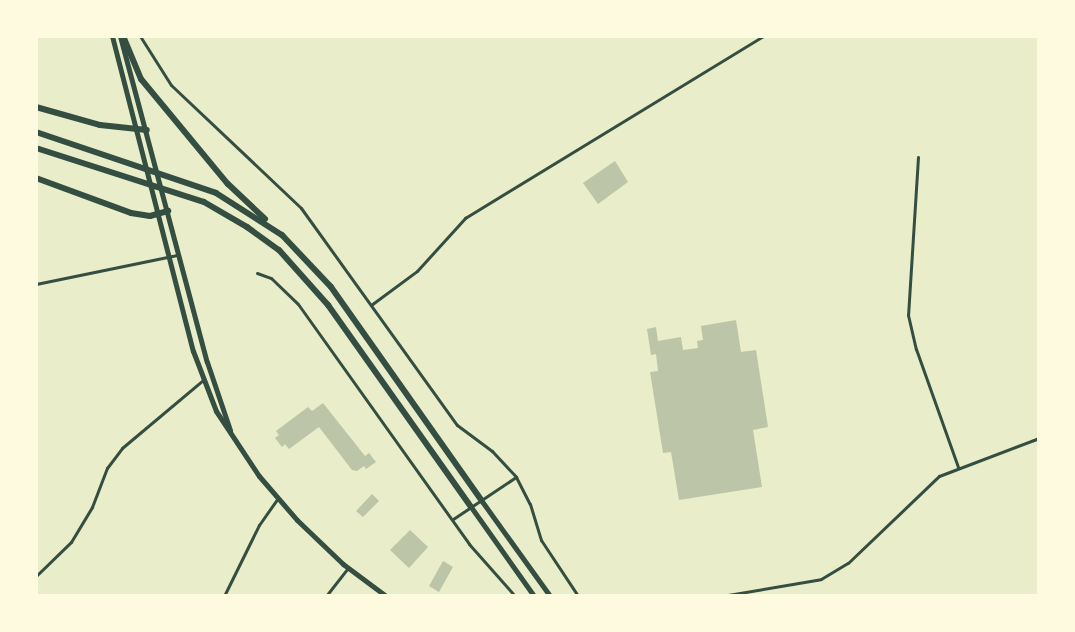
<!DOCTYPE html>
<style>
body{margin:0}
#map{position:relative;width:1075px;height:632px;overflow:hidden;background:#e9edc9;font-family:"Sofia Sans Condensed",sans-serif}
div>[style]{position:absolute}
.building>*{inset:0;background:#bcc5a7}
.minor>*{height:3px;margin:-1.5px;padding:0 1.5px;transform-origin:1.5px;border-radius:1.5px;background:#344e41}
.primary>*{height:5px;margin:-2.5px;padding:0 2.5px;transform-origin:2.5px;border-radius:2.5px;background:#344e41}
.motorway>*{height:6px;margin:-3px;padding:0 3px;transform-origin:3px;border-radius:3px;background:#344e41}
span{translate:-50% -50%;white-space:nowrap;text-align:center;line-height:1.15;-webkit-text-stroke:8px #fefae0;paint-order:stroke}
.frame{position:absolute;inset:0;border:38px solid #fefae0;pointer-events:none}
</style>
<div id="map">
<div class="building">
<i style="clip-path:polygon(615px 161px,628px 182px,598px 204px,583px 183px)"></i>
<i style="clip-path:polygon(736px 320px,741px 352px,756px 350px,768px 427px,753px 430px,762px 487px,679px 500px,671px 452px,663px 453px,650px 372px,658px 371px,656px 354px,651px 355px,647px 329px,656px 327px,658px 341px,681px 337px,683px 350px,698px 348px,697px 341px,703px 340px,701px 326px)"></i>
<i style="clip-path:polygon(323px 403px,365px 456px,369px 453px,376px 462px,366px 469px,364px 466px,357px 471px,352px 470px,319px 427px,289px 449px,285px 444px,282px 447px,275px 438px,279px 435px,276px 431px,308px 407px,312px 411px)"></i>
<i style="clip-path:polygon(372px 494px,379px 501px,363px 517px,356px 511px)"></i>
<i style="clip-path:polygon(410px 530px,428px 547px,409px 568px,390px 550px)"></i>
<i style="clip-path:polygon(443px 561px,453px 567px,439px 592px,429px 586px)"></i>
</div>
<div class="minor">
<i style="left:140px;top:36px;width:58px;rotate:57.7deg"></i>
<i style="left:171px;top:85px;width:179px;rotate:43.4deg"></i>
<i style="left:301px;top:208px;width:267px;rotate:54.3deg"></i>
<i style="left:457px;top:425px;width:44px;rotate:36.6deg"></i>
<i style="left:492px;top:451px;width:35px;rotate:47deg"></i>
<i style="left:516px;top:477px;width:30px;rotate:63deg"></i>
<i style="left:530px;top:504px;width:38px;rotate:73deg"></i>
<i style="left:541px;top:540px;width:67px;rotate:56.5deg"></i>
<i style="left:918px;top:157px;width:158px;rotate:93.6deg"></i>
<i style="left:908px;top:315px;width:35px;rotate:77deg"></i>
<i style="left:916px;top:349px;width:125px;rotate:70.4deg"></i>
<i style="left:257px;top:273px;width:15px;rotate:20deg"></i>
<i style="left:271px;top:278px;width:37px;rotate:44deg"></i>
<i style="left:298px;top:304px;width:295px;rotate:54.5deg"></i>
<i style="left:469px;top:544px;width:69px;rotate:48.5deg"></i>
<i style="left:36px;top:284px;width:144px;rotate:-11.6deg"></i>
<i style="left:371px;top:305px;width:57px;rotate:-36.5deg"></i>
<i style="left:417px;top:271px;width:72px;rotate:-47.8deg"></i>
<i style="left:465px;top:218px;width:349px;rotate:-31.4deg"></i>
<i style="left:453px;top:519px;width:76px;rotate:-33.7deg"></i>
<i style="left:36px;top:576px;width:49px;rotate:-44.2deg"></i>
<i style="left:71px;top:542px;width:41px;rotate:-59deg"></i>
<i style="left:92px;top:507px;width:42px;rotate:-69deg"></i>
<i style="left:107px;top:468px;width:25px;rotate:-53deg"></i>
<i style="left:122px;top:448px;width:106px;rotate:-40deg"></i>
<i style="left:224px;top:596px;width:79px;rotate:-63.8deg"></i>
<i style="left:259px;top:525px;width:32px;rotate:-55deg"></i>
<i style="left:326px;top:596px;width:36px;rotate:-52deg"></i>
<i style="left:722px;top:596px;width:100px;rotate:-9.7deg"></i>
<i style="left:821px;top:579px;width:31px;rotate:-31deg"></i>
<i style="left:848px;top:563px;width:126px;rotate:-43.7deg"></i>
<i style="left:939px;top:476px;width:107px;rotate:-20.8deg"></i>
</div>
<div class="primary">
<i style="left:112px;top:36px;width:325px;rotate:75.6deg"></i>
<i style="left:193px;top:351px;width:64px;rotate:69deg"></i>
<i style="left:216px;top:411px;width:78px;rotate:56.5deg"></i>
<i style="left:259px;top:476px;width:58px;rotate:49.2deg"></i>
<i style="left:297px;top:520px;width:64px;rotate:43.7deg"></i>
<i style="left:343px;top:564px;width:54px;rotate:36.7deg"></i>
<i style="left:120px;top:36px;width:337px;rotate:75.1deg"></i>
<i style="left:207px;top:362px;width:72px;rotate:71.3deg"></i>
<i style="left:481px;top:500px;width:118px;rotate:54.3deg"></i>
<i style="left:471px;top:507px;width:109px;rotate:54.7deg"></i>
</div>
<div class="motorway">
<i style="left:123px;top:36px;width:47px;rotate:67.3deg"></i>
<i style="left:141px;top:79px;width:136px;rotate:50.4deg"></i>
<i style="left:228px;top:184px;width:51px;rotate:43.4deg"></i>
<i style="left:36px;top:107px;width:66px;rotate:15.7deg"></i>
<i style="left:100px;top:125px;width:47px;rotate:6.1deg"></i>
<i style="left:36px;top:132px;width:190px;rotate:18.7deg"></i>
<i style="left:216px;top:193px;width:78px;rotate:32.5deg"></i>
<i style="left:282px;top:235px;width:71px;rotate:46.7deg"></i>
<i style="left:331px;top:287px;width:261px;rotate:54.8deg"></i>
<i style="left:36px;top:148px;width:176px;rotate:17.8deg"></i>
<i style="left:204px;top:202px;width:50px;rotate:30.2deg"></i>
<i style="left:247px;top:227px;width:39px;rotate:36deg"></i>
<i style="left:279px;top:250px;width:74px;rotate:48.3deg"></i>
<i style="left:328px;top:305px;width:247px;rotate:54.7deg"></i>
<i style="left:36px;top:178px;width:101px;rotate:20.2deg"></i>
<i style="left:131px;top:213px;width:19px;rotate:9deg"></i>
<i style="left:150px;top:216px;width:19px;rotate:-16deg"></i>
</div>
<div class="frame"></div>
</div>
